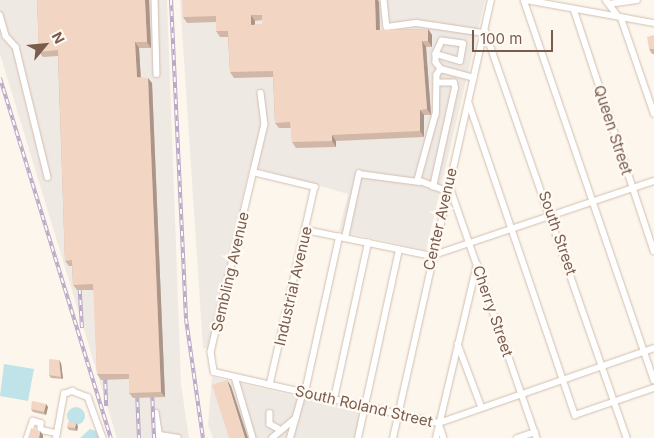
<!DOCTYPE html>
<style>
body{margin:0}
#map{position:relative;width:654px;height:438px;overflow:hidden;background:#fdf6ec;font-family:Inter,sans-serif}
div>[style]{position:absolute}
.industrial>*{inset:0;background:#efe9e4}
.water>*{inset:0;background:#bfe3e8}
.round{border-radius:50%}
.roads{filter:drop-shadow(0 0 1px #d1beb0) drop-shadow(0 0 1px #d1beb0)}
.minor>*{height:5.5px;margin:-2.75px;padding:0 2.75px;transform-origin:2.75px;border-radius:2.75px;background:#fff}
.rail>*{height:4px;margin-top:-2px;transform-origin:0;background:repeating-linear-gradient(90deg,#fffaf3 0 5.5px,#b9a8c9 0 11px);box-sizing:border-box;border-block:1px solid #b9a8c9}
.wall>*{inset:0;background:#d1b7a8}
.shaded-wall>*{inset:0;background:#aa9588}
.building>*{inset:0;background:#f3d5c3}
span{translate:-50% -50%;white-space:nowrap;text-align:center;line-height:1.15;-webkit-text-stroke:4.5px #fffaf3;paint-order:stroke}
.street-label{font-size:15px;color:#7a5c4d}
.north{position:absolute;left:20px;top:20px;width:50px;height:50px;-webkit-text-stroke:4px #fffaf3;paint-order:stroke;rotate:62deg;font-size:14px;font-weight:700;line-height:20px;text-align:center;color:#7a5c4d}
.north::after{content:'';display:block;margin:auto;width:18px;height:22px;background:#7a5c4d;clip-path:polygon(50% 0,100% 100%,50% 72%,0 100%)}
.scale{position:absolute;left:472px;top:30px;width:81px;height:22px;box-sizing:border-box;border:2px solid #7a5c4d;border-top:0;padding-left:6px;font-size:15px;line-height:18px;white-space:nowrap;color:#7a5c4d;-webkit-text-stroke:4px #fffaf3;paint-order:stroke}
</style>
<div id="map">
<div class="industrial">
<i style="clip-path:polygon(0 0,167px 0,181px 384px,189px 438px,117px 438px,0 54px)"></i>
<i style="clip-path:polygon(180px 0,485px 0,426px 250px,339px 231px,348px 194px,250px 166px,208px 349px,203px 348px)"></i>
<i style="clip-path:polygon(212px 377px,363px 412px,356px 438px,213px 438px,208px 425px)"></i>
</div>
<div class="water">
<i style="clip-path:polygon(4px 364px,34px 369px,28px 401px,0 396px)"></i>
<i class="round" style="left:67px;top:407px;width:18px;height:18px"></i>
<i style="clip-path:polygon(90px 429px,96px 431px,100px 438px,80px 438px)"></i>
</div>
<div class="roads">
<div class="minor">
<i style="left:155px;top:0;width:74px;rotate:88.5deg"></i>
<i style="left:384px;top:0;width:27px;rotate:84deg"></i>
<i style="left:387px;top:27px;width:30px;rotate:-8deg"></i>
<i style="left:417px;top:23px;width:68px;rotate:8.5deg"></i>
<i style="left:524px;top:0;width:402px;rotate:71.1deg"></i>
<i style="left:526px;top:0;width:130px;rotate:10.2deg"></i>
<i style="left:606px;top:0;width:20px;rotate:53deg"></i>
<i style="left:609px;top:4px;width:28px;rotate:-8deg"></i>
<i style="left:574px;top:9px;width:255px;rotate:71.7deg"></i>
<i style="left:0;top:15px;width:22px;rotate:74deg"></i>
<i style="left:6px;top:36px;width:15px;rotate:48deg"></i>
<i style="left:16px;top:47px;width:134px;rotate:76.2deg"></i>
<i style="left:621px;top:17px;width:102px;rotate:71deg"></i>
<i style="left:485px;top:30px;width:432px;rotate:70.8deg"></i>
<i style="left:436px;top:54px;width:25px;rotate:16deg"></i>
<i style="left:460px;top:61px;width:17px;rotate:-80deg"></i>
<i style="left:463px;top:44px;width:21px;rotate:-172deg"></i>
<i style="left:442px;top:41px;width:14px;rotate:115deg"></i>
<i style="left:436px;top:54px;width:8px;rotate:90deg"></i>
<i style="left:436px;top:62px;width:9px;rotate:54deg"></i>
<i style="left:441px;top:69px;width:34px;rotate:15deg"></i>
<i style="left:441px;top:69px;width:7px;rotate:124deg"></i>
<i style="left:437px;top:75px;width:39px;rotate:91deg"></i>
<i style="left:436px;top:114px;width:68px;rotate:105.3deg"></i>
<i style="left:418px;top:180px;width:34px;rotate:21deg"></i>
<i style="left:261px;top:93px;width:31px;rotate:83deg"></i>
<i style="left:265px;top:124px;width:234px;rotate:103.3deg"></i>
<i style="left:211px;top:352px;width:20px;rotate:81deg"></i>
<i style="left:214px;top:372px;width:231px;rotate:12.8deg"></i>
<i style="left:439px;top:423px;width:228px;rotate:-19.2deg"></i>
<i style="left:469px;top:103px;width:330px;rotate:71.2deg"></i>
<i style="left:575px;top:415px;width:83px;rotate:-18.9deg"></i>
<i style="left:253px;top:172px;width:64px;rotate:13.6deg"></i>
<i style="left:315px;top:187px;width:203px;rotate:102.8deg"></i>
<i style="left:449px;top:184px;width:269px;rotate:70.9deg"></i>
<i style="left:433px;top:187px;width:101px;rotate:-77.5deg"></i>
<i style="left:455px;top:88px;width:5px;rotate:-101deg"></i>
<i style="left:454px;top:83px;width:17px;rotate:180deg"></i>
<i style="left:306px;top:230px;width:128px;rotate:11.7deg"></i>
<i style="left:431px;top:256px;width:235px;rotate:-18.6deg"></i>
<i style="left:345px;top:238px;width:66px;rotate:-77.7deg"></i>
<i style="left:359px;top:174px;width:61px;rotate:7.6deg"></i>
<i style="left:458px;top:344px;width:68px;rotate:69.4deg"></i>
<i style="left:235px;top:377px;width:64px;rotate:73.6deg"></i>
<i style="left:305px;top:392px;width:159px;rotate:-77.6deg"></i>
<i style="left:334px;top:399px;width:160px;rotate:-77.7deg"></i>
<i style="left:156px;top:413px;width:25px;rotate:81deg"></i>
<i style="left:270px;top:413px;width:11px;rotate:90deg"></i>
<i style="left:270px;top:424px;width:10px;rotate:29deg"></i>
<i style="left:439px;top:423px;width:16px;rotate:72deg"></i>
<i style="left:160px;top:435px;width:18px;rotate:9deg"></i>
<i style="left:27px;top:438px;width:18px;rotate:-71deg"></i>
<i style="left:33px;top:421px;width:8px;rotate:14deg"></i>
<i style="left:41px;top:423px;width:7px;rotate:90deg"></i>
<i style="left:41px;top:430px;width:16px;rotate:11deg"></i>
<i style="left:56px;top:438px;width:45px;rotate:-79.7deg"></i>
<i style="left:64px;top:394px;width:9px;rotate:-21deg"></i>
<i style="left:72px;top:391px;width:17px;rotate:21deg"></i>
<i style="left:88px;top:397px;width:44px;rotate:69.9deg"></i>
<i style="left:272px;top:438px;width:31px;rotate:-40deg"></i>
<i style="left:290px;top:438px;width:48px;rotate:-74.2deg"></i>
<i style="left:358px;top:438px;width:192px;rotate:-77.7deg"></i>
<i style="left:393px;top:438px;width:449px;rotate:-77.4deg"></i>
<i style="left:436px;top:438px;width:178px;rotate:-76.7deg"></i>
<i style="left:517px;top:438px;width:19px;rotate:-18deg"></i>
</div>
</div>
<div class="rail">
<i style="left:171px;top:0;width:319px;rotate:87.3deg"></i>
<i style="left:186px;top:319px;width:120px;rotate:81.9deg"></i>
<i style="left:0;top:78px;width:377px;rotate:72.9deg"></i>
<i style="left:79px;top:278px;width:50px;rotate:86.6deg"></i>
<i style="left:105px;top:373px;width:33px;rotate:88deg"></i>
<i style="left:152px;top:390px;width:48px;rotate:87.6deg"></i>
<i style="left:137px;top:391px;width:47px;rotate:87.6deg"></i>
</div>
<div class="wall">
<i style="clip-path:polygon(37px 0,149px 0,151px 48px,139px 48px,141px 78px,152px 83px,165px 397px,133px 398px,129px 393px,129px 379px,101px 380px,97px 374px,94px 290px,77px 290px,73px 285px,72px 266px,69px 266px,65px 261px,58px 56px,43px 57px,39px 52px)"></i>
<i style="clip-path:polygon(evenodd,379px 2px,380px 30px,428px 29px,432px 35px,432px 47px,426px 47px,431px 115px,424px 115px,424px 137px,336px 141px,336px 147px,296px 148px,292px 142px,291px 128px,279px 128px,275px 123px,273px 77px,234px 78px,230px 72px,228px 37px,220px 37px,216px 31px,216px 22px,187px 23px,183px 17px,379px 2px,262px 20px,262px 24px,255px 25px,255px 21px,262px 20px)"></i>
<i style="clip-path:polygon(654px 35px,654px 54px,652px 54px,649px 49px)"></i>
<i style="clip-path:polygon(61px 363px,63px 379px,51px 378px,49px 375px)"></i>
<i style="clip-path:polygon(46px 404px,48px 407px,46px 415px,33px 412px,31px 409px)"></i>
<i style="clip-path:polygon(78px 426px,77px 431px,69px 430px,67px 427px)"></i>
</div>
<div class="shaded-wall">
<i style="clip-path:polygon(145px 0,149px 0,151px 48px,147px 42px)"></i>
<i style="clip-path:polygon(375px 0,378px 0,379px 2px,380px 36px,376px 30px)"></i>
<i style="clip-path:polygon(251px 15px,255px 21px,255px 30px,251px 25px)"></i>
<i style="clip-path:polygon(428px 29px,432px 35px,432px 47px,428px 41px)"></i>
<i style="clip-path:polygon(422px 41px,426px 47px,431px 115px,427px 109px)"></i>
<i style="clip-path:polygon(135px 42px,139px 48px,141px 83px,137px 77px)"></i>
<i style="clip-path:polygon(148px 78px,152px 83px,165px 397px,161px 392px)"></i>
<i style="clip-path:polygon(420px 110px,424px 115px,424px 137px,420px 131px)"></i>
<i style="clip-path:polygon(332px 135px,336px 141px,336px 147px,332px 141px)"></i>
<i style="clip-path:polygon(59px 360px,61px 363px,63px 379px,61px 377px)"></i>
<i style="clip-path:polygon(227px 380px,231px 386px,248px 438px,245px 438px)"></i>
<i style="clip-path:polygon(46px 404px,48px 407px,46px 415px,44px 412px)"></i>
<i style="clip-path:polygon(76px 423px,78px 426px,77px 431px,75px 428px)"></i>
<i style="clip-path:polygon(40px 431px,43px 435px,43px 438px,39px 438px)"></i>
</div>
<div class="building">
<i style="clip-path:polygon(37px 0,145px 0,147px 42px,135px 42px,137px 77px,148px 78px,161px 392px,129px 393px,129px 374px,97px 374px,93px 284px,73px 285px,72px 260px,65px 261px,58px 50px,39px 52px)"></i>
<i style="clip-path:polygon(evenodd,182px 0,375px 0,376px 30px,428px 29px,428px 41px,422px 41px,427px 109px,420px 110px,420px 131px,332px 135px,332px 141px,292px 142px,290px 122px,275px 123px,273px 71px,230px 72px,228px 31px,216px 31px,216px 16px,183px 17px,182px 0,251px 15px,262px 15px,262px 24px,251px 25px,251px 15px)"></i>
<i style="clip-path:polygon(654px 35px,654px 49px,649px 49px,647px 37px)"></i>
<i style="clip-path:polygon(49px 359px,59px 360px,61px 377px,49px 375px)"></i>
<i style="clip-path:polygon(227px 380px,245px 438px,229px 438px,212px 385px)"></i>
<i style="clip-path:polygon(32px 401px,46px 404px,44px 412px,31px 409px)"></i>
<i style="clip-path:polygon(68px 422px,76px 423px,75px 428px,67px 427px)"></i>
<i style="clip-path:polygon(31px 428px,40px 431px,39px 438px,28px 438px)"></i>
</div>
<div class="street-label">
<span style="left:613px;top:130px;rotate:72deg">Queen Street</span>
<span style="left:440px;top:219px;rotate:-77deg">Center Avenue</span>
<span style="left:558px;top:233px;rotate:71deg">South Street</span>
<span style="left:230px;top:272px;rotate:-77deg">Sembling Avenue</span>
<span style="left:293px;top:286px;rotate:-77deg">Industrial Avenue</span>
<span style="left:493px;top:311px;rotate:71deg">Cherry Street</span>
<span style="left:364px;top:406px;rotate:13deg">South Roland Street</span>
</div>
<div class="north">N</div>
<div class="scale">100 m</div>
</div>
